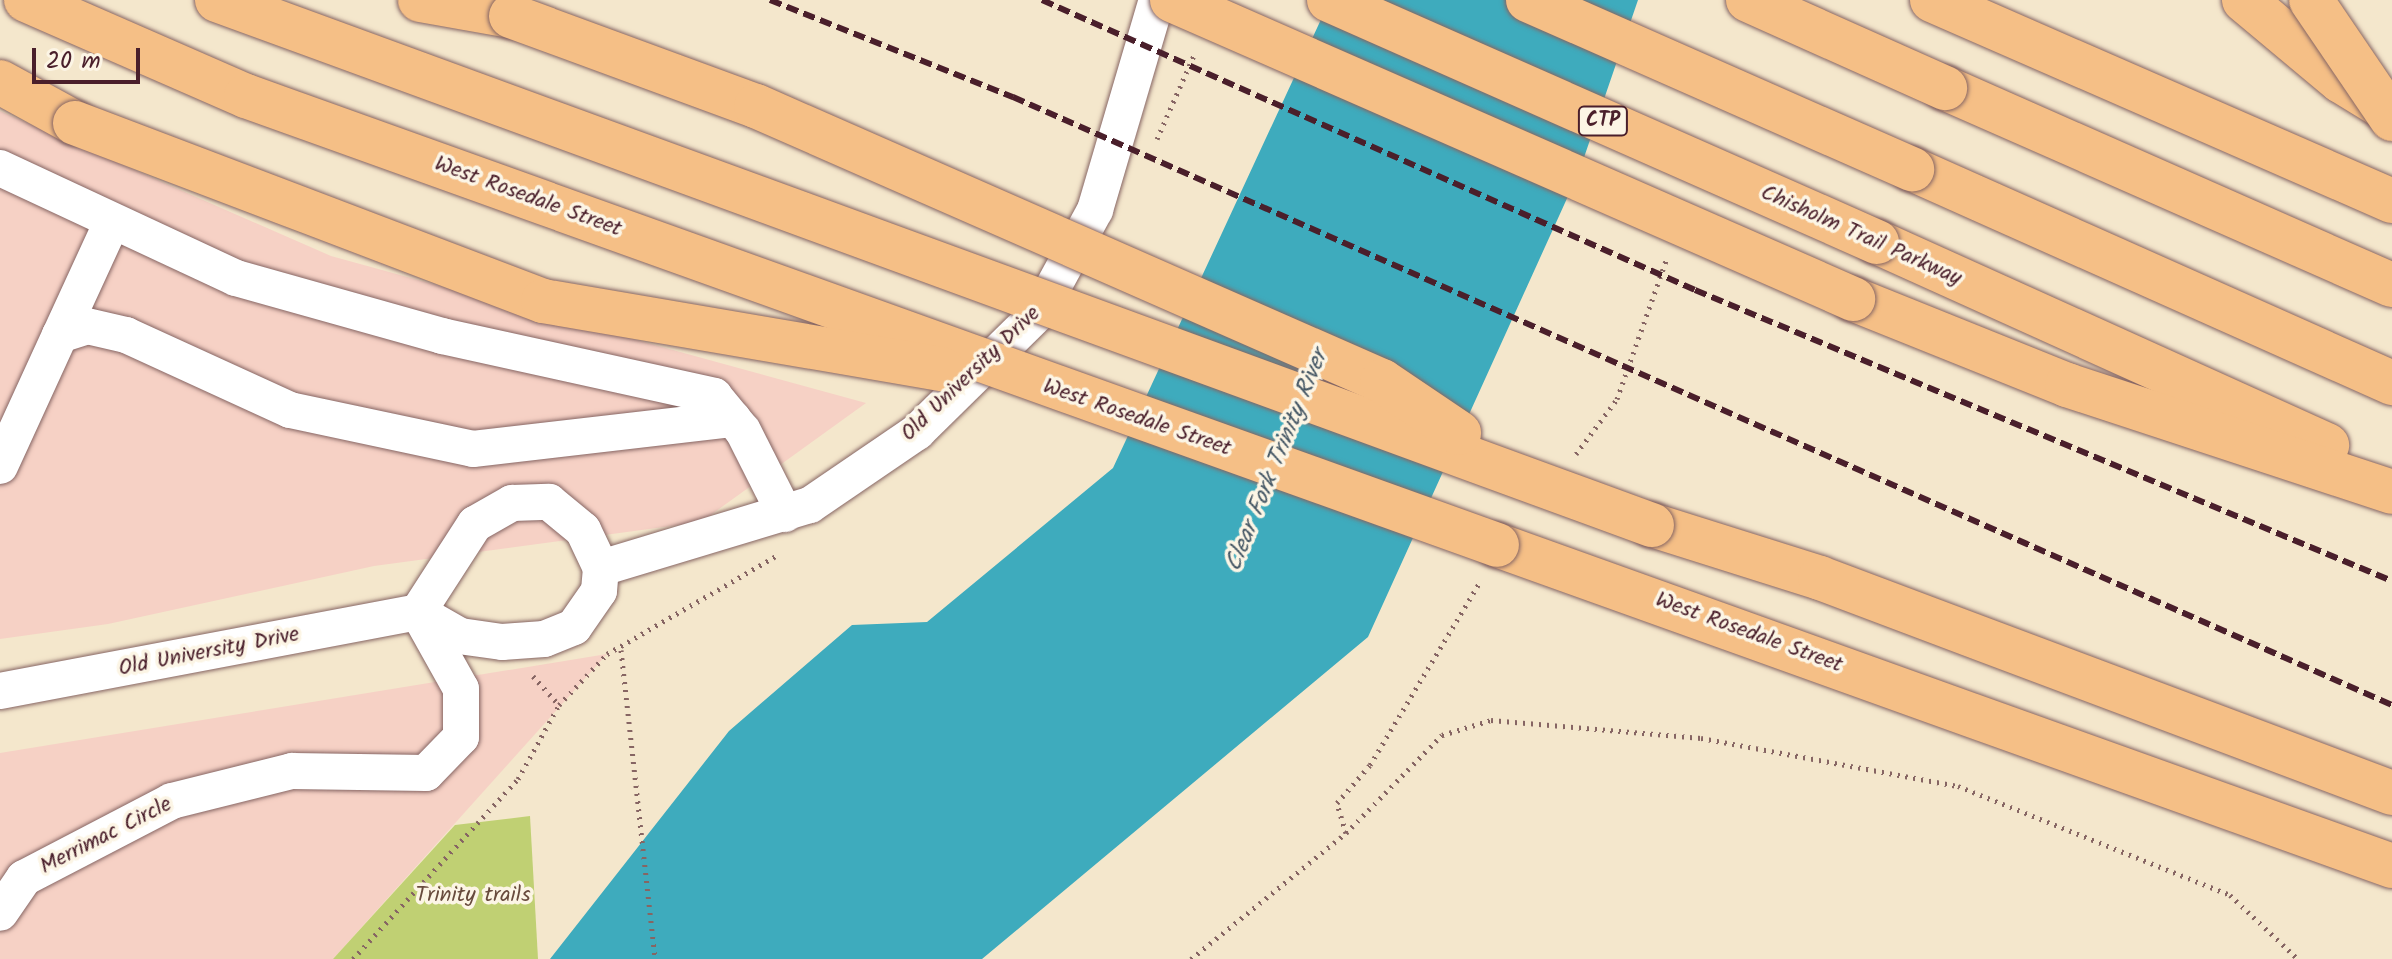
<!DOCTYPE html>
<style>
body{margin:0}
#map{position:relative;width:2392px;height:959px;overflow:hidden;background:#f4e7cc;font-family:Kalam,sans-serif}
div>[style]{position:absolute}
.built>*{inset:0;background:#f6d1c5}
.green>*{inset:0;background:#c0d073}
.water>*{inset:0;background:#3eabbd}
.path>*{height:5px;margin-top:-2.5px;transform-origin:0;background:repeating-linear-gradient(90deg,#866563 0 2px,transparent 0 8px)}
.roads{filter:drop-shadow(0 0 2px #866563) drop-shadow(0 0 2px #866563)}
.minor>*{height:36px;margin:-18px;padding:0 18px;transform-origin:18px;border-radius:18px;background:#fff}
.major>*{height:44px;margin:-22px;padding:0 22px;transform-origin:22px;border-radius:22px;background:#f5bf86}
.highway>*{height:44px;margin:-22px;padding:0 22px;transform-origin:22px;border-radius:22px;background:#f5bf86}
.rail>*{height:6px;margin-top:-3px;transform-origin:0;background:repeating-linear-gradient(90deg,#4a1f2b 0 12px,transparent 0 18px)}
.bridges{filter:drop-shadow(0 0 2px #866563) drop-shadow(0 0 2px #866563)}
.major-bridge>*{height:44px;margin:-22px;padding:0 22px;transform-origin:22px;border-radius:22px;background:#f5bf86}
.highway-bridge>*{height:44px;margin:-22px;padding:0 22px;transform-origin:22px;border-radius:22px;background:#f5bf86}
span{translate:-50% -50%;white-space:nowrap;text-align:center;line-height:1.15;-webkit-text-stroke:7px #fcf5e5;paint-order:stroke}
.shield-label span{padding:2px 6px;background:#fcf5e5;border:2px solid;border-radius:6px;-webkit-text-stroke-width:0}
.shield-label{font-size:20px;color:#4a1f2b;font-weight:700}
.street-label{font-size:22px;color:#4a1f2b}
.park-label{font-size:22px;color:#684b3d}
.water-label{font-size:24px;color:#455765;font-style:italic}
.scale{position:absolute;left:32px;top:48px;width:108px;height:36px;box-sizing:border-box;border:4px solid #4a1f2b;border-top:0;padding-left:10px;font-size:24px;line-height:28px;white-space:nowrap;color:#4a1f2b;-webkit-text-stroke:6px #fcf5e5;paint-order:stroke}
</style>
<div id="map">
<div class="built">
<i style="clip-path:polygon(0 111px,331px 256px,866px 403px,701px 522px,374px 566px,108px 624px,0 639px)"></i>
<i style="clip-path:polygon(607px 654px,333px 959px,0 959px,0 753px)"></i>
</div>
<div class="green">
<i style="clip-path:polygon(530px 816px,538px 959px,333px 959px,455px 825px)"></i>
</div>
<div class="water">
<i style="clip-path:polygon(1330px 0,1638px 0,1579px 172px,1368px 637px,982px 959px,550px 959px,729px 731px,852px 625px,927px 622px,1113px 468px)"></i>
</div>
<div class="path">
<i style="left:1157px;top:139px;width:94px;rotate:-66.2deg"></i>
<i style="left:1576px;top:454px;width:69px;rotate:-53.3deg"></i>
<i style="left:1617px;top:399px;width:150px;rotate:-70.5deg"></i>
<i style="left:621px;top:650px;width:311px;rotate:83.7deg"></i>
<i style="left:533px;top:676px;width:39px;rotate:48deg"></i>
<i style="left:1346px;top:833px;width:31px;rotate:-107deg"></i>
<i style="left:1337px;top:803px;width:50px;rotate:-49deg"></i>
<i style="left:1370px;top:765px;width:214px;rotate:-59deg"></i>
<i style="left:353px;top:959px;width:244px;rotate:-47.5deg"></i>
<i style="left:518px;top:779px;width:85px;rotate:-61deg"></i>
<i style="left:559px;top:705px;width:70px;rotate:-46.7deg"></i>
<i style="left:607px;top:654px;width:195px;rotate:-30.1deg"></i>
<i style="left:1191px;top:959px;width:200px;rotate:-39.1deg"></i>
<i style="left:1346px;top:833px;width:137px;rotate:-45.6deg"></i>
<i style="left:1442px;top:735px;width:51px;rotate:-17deg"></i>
<i style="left:1491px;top:720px;width:211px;rotate:4.9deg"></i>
<i style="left:1701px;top:738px;width:261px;rotate:10.6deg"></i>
<i style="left:1958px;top:786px;width:293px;rotate:21.8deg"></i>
<i style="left:2230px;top:895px;width:93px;rotate:43.3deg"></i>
</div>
<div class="roads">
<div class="minor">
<i style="left:0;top:168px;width:260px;rotate:25deg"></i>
<i style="left:236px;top:278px;width:214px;rotate:15.7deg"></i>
<i style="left:442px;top:336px;width:279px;rotate:12.4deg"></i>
<i style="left:714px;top:396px;width:45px;rotate:50.4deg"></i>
<i style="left:743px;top:431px;width:93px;rotate:63.2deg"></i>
<i style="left:60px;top:335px;width:124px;rotate:-65.3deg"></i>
<i style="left:0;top:466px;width:144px;rotate:-65.4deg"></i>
<i style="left:60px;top:335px;width:28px;rotate:-18deg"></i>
<i style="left:87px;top:326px;width:40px;rotate:13deg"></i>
<i style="left:126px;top:335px;width:180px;rotate:24.6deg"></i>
<i style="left:290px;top:410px;width:187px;rotate:12deg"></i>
<i style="left:473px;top:449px;width:262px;rotate:-6.6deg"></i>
<i style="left:549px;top:502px;width:44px;rotate:39.5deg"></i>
<i style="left:583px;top:530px;width:42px;rotate:64.7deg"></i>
<i style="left:601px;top:568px;width:23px;rotate:95deg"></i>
<i style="left:599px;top:591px;width:44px;rotate:124.8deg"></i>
<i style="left:574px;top:627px;width:32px;rotate:158deg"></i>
<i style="left:544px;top:639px;width:42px;rotate:175.9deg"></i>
<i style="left:502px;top:642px;width:42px;rotate:-171.9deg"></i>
<i style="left:460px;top:636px;width:48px;rotate:-150.3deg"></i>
<i style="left:418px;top:612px;width:105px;rotate:-57.1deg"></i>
<i style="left:475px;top:524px;width:43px;rotate:-29.6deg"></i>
<i style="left:512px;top:503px;width:37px;rotate:-2deg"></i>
<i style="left:601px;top:568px;width:218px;rotate:-16.8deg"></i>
<i style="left:810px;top:505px;width:130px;rotate:-34.3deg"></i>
<i style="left:917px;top:432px;width:173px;rotate:-44.5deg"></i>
<i style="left:1040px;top:311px;width:115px;rotate:-61.4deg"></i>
<i style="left:1095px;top:210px;width:219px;rotate:-73.6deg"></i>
<i style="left:0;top:691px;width:425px;rotate:-10.7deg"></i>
<i style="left:418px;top:612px;width:88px;rotate:60.8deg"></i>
<i style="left:461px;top:689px;width:48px;rotate:90deg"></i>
<i style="left:461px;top:737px;width:50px;rotate:134.2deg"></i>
<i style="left:426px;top:773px;width:134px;rotate:-179.1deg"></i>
<i style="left:292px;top:771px;width:124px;rotate:166deg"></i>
<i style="left:172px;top:801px;width:167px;rotate:152.5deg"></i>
<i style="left:24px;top:878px;width:42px;rotate:124.4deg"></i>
</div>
<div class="major">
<i style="left:420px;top:0;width:92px;rotate:10deg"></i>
<i style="left:0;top:82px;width:85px;rotate:28.7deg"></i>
<i style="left:1652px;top:525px;width:176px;rotate:17.5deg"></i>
<i style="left:1820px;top:578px;width:611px;rotate:20.6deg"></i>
<i style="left:1497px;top:545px;width:951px;rotate:19.73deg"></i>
</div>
<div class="highway">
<i style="left:1932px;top:0;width:502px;rotate:23.6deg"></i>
<i style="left:2244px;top:0;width:126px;rotate:39.9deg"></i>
<i style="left:2341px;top:81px;width:57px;rotate:31.5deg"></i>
<i style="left:1945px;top:88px;width:488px;rotate:23.8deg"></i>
<i style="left:1912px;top:169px;width:526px;rotate:24.03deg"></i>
<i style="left:1877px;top:242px;width:494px;rotate:24.3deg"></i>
<i style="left:1853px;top:299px;width:231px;rotate:21.9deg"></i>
<i style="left:2067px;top:385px;width:342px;rotate:18.2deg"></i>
</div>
</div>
<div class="rail">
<i style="left:770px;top:0;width:262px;rotate:21.8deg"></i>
<i style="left:1013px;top:97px;width:1507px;rotate:23.79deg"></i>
<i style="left:1042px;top:0;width:714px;rotate:23.95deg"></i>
<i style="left:1695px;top:290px;width:755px;rotate:22.66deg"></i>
</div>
<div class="bridges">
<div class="major-bridge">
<i style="left:26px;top:0;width:240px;rotate:23.6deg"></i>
<i style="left:246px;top:96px;width:1329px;rotate:19.74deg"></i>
<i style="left:217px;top:0;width:1528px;rotate:20.1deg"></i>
<i style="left:511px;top:16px;width:261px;rotate:20.2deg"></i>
<i style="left:756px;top:106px;width:684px;rotate:23.72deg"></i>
<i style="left:1382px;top:381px;width:93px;rotate:34deg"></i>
<i style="left:75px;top:123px;width:501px;rotate:20.82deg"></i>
<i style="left:543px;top:301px;width:405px;rotate:9.7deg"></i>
</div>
<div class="highway-bridge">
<i style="left:1172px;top:0;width:744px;rotate:23.7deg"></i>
<i style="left:1329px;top:0;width:599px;rotate:23.83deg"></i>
<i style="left:1528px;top:0;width:420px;rotate:23.8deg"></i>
<i style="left:1748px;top:0;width:216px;rotate:24.1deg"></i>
<i style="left:2311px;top:0;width:144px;rotate:55.8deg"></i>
</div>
</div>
<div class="shield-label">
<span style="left:1603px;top:121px">CTP</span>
</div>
<div class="street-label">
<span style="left:528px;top:197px;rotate:20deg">West Rosedale Street</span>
<span style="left:1861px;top:236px;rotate:24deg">Chisholm Trail Parkway</span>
<span style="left:971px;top:374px;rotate:-44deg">Old University Drive</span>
<span style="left:1137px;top:418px;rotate:19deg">West Rosedale Street</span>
<span style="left:1749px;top:633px;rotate:20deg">West Rosedale Street</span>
<span style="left:209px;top:652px;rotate:-11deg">Old University Drive</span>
<span style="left:106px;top:836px;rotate:-27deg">Merrimac Circle</span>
</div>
<div class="park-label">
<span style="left:473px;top:896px">Trinity trails</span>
</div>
<div class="water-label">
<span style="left:1277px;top:461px;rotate:-68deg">Clear Fork Trinity River</span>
</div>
<div class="scale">20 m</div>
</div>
